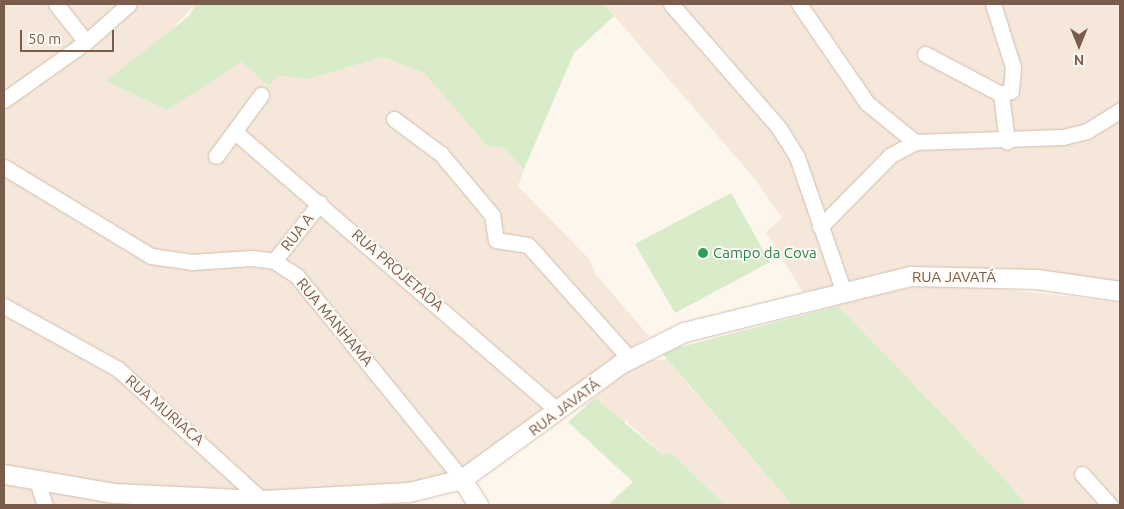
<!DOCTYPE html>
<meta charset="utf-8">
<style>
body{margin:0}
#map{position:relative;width:1124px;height:509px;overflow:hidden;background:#fdf6ec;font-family:Ubuntu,sans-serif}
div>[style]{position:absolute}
.residential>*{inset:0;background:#f5e8da}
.green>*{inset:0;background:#d8ecc9}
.roads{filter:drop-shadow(0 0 1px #d1beb0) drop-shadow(0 0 1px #d1beb0)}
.minor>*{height:15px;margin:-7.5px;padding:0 7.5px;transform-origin:7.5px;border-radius:7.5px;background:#fff}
.tertiary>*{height:19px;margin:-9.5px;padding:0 9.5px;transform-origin:9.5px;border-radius:9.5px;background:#fff}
.dots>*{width:14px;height:14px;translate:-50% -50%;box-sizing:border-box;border:2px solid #fffaf3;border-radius:50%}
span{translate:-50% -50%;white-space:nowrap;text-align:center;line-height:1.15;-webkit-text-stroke:4px #fffaf3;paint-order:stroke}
.street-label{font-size:15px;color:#7a5c4d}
.leisure-label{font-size:15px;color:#27864d}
.left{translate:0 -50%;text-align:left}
.frame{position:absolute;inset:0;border:5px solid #7a5c4d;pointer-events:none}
.north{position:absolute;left:1054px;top:20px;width:50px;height:50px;-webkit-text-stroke:4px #fffaf3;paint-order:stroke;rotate:180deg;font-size:14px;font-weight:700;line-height:20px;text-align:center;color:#7a5c4d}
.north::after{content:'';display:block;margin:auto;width:18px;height:22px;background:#7a5c4d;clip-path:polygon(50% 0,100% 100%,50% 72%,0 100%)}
.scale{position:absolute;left:20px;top:30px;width:94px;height:22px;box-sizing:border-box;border:2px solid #7a5c4d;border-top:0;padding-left:6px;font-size:15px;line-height:18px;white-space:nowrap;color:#7a5c4d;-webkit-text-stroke:4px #fffaf3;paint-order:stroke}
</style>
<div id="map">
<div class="residential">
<i style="clip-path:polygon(4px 4px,196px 4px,142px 61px,106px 81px,167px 110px,242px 62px,308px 79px,383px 57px,424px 73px,488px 147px,503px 147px,524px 169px,518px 186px,589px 259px,596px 275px,649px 336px,595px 372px,487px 464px,323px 504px,292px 488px,314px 505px,4px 505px)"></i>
<i style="clip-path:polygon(604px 4px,1120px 4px,1120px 288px,1026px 270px,878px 274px,804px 294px,766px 232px,782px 218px,754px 178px)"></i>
<i style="clip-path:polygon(937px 282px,1120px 302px,1120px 505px,1026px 505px,836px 304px)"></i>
<i style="clip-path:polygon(667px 359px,691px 388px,792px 505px,725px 505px,670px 452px,663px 455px,626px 421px,614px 429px,585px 406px,636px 362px)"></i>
</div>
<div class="green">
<i style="clip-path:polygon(196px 4px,604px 4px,614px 16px,574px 53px,524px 169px,503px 147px,488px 147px,424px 73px,383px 57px,308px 79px,278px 75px,269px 86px,242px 62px,167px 110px,106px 81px,189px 16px)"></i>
<i style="clip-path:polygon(731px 193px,770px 262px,675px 313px,635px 244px)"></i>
<i style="clip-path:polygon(838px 306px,1008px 483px,1026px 505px,792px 505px,661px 352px)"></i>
<i style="clip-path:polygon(595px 398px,663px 455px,670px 452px,725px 505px,608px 505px,633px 482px,568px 422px)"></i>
</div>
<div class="roads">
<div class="minor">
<i style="left:56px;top:4px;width:48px;rotate:51.7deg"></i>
<i style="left:671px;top:4px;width:164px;rotate:48.9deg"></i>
<i style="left:779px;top:128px;width:34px;rotate:58deg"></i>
<i style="left:797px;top:157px;width:141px;rotate:70.9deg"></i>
<i style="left:799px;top:4px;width:120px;rotate:55.5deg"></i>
<i style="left:867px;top:103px;width:62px;rotate:39.1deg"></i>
<i style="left:993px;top:4px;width:66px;rotate:72.4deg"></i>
<i style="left:1013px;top:67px;width:24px;rotate:95deg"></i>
<i style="left:1011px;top:91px;width:10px;rotate:163deg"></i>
<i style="left:925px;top:54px;width:86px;rotate:27.8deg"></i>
<i style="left:1001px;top:94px;width:48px;rotate:82.9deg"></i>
<i style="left:4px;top:100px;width:100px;rotate:-35.3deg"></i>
<i style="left:86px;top:42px;width:57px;rotate:-41.5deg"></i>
<i style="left:394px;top:119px;width:59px;rotate:36.7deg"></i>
<i style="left:441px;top:154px;width:80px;rotate:50.1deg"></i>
<i style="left:492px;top:215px;width:25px;rotate:81deg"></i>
<i style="left:496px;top:240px;width:32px;rotate:9deg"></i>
<i style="left:528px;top:245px;width:153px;rotate:48.2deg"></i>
<i style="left:235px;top:132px;width:427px;rotate:40.8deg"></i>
<i style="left:216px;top:156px;width:76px;rotate:-53.6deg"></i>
<i style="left:4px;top:167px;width:172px;rotate:31.2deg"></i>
<i style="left:151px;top:256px;width:41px;rotate:8.3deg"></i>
<i style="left:192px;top:262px;width:59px;rotate:-3.9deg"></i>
<i style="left:251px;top:258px;width:23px;rotate:7deg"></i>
<i style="left:274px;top:261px;width:27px;rotate:33deg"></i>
<i style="left:297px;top:276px;width:262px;rotate:50.9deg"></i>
<i style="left:820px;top:227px;width:101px;rotate:-45.4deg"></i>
<i style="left:891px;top:155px;width:27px;rotate:-28deg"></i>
<i style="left:915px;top:142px;width:148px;rotate:-1.9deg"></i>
<i style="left:1063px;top:137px;width:25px;rotate:-14deg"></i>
<i style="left:1087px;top:131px;width:39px;rotate:-32deg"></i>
<i style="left:274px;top:261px;width:74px;rotate:-51.6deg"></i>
<i style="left:4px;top:306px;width:130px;rotate:28.9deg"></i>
<i style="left:118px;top:369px;width:195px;rotate:42.3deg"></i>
<i style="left:1082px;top:474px;width:42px;rotate:47.9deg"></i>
<i style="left:37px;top:481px;width:25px;rotate:72deg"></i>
</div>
<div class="tertiary">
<i style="left:4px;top:474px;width:112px;rotate:9.8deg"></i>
<i style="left:114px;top:493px;width:148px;rotate:2.7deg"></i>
<i style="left:262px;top:500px;width:147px;rotate:-3.1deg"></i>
<i style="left:409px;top:492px;width:55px;rotate:-13.8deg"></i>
<i style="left:462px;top:479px;width:195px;rotate:-36deg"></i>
<i style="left:620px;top:364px;width:72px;rotate:-26.6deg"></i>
<i style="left:684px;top:332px;width:234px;rotate:-13.9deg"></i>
<i style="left:911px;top:276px;width:126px;rotate:1.4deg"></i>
<i style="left:1037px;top:279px;width:84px;rotate:8.2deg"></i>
<i style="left:462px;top:479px;width:31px;rotate:58deg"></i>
</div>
</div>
<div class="dots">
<i style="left:703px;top:253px;background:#2e9e5b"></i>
</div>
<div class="street-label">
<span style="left:297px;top:232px;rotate:-52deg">RUA A</span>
<span style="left:398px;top:270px;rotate:41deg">RUA PROJETADA</span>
<span style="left:954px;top:277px">RUA JAVATÁ</span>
<span style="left:335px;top:322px;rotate:50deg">RUA MANHAMA</span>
<span style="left:564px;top:407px;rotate:-37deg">RUA JAVATÁ</span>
<span style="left:165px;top:410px;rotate:41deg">RUA MURIACA</span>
</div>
<div class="leisure-label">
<span class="left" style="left:713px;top:253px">Campo da Cova</span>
</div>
<div class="frame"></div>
<div class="north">N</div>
<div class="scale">50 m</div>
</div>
